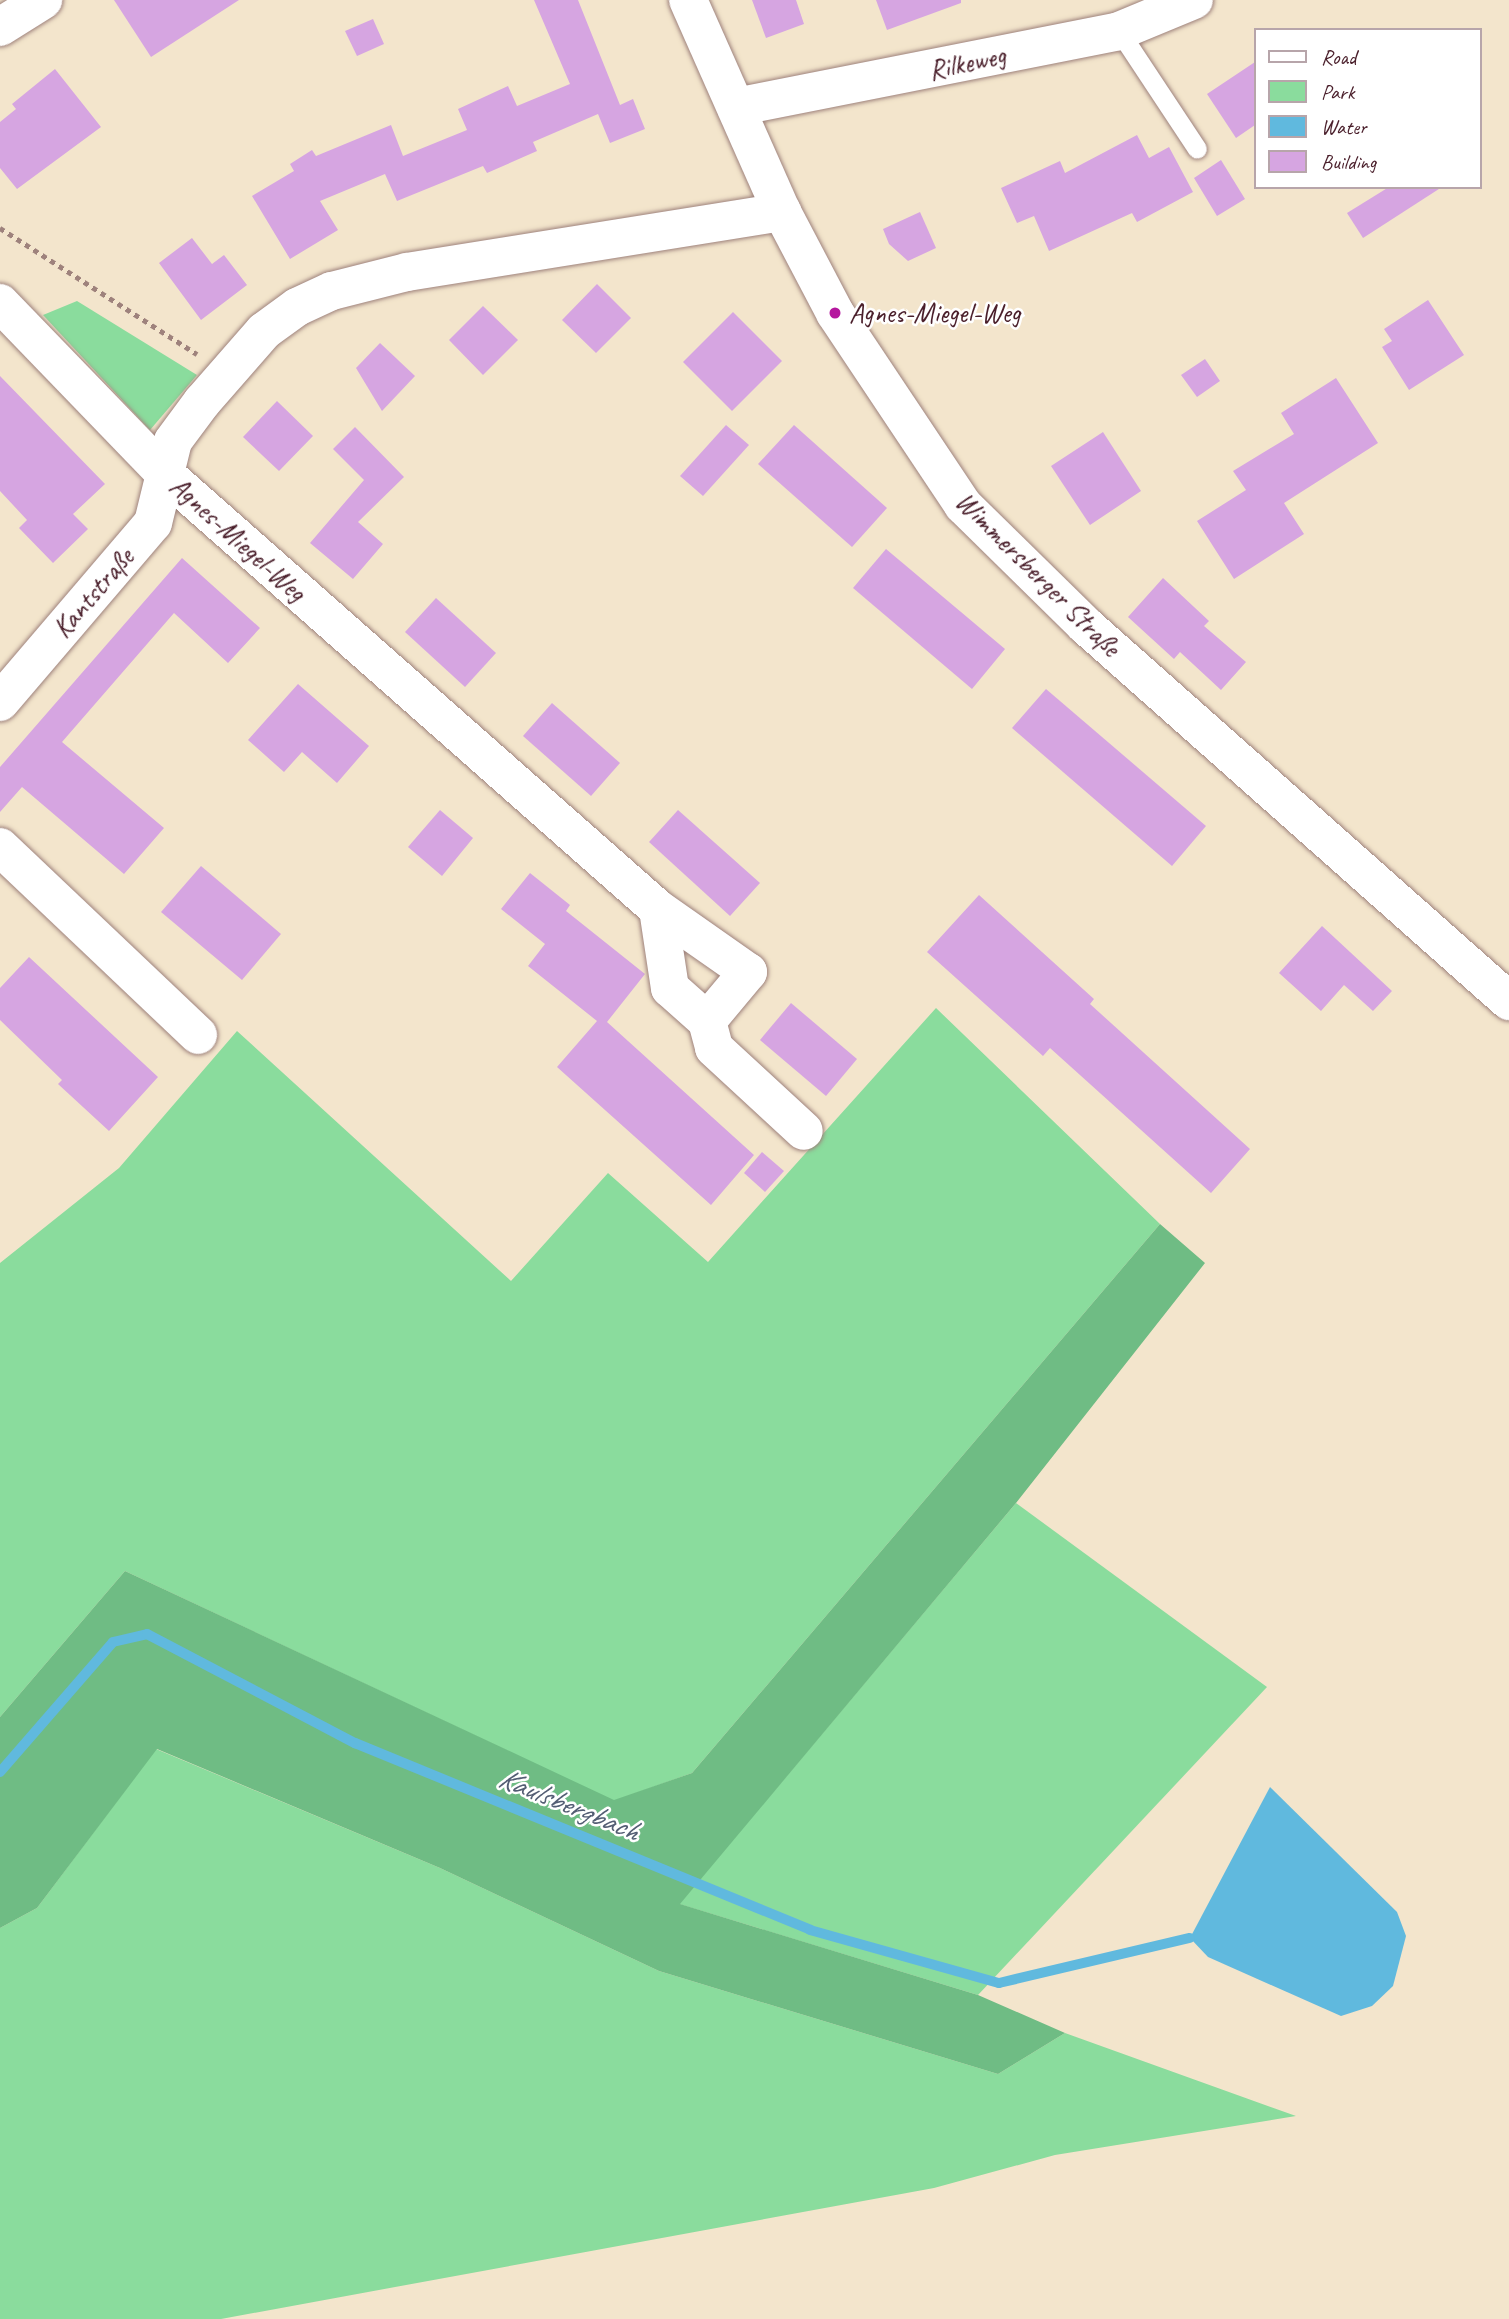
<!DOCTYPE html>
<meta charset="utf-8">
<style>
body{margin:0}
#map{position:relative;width:1509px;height:2319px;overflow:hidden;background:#f3e5cc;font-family:Caveat,sans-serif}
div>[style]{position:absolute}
.green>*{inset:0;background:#8adc9d}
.forest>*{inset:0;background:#6fbc84}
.water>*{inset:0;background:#60b9de}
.stream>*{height:10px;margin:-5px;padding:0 5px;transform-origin:5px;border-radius:5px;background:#60b9de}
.building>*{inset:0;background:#d6a5e1}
.path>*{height:4.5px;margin-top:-2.25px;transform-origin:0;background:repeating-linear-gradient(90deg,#9e827c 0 5px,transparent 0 10px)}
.roads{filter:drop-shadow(0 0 2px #9e827c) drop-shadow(0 0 2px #9e827c)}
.lane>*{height:19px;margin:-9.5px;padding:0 9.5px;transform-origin:9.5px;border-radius:9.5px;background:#fff}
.street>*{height:38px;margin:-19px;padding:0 19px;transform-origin:19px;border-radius:19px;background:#fff}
.dots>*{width:19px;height:19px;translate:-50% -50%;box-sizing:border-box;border:4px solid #fff;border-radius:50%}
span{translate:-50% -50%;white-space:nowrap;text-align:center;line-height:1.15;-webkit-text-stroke:5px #fff;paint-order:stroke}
.street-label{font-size:28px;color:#4a1f2b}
.poi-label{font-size:28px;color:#4a1f2b}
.left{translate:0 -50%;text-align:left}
.water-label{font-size:30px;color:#535d73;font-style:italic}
.legend{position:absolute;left:1254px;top:28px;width:228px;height:161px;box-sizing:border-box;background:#fff;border:2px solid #b7a5aa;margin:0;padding:9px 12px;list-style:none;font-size:21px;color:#4a1f2b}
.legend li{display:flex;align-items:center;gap:14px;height:35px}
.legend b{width:35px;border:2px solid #b7a5aa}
</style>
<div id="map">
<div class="green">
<i style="clip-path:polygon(77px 301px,197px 375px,150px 430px,43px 315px)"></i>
<i style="clip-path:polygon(936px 1008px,1160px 1224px,692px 1773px,614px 1801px,125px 1571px,0 1717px,0 1263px,119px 1168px,237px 1031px,511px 1281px,608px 1173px,708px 1262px)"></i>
<i style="clip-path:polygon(1016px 1503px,1267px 1687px,978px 1995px,679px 1904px)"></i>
<i style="clip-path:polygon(156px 1749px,440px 1868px,659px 1971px,998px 2074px,1065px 2033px,1296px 2116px,1055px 2155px,934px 2188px,221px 2319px,0 2319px,0 1928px,37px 1908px)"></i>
</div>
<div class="forest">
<i style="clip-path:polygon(1160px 1224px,1205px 1263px,1016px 1503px,680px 1904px,978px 1995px,1065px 2033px,998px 2074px,659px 1971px,440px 1868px,157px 1749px,37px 1908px,0 1928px,0 1717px,125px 1571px,614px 1800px,692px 1773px)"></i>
</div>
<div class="water">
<i style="clip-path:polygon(1270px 1787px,1397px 1912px,1406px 1936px,1393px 1986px,1372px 2006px,1341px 2016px,1208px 1957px,1190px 1938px)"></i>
</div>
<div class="stream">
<i style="left:0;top:1772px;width:172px;rotate:-49deg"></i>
<i style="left:113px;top:1642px;width:35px;rotate:-13deg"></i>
<i style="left:147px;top:1634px;width:235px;rotate:27.7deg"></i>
<i style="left:355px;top:1743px;width:492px;rotate:22.3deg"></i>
<i style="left:810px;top:1930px;width:196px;rotate:15.7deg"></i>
<i style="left:999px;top:1983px;width:196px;rotate:-13.3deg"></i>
</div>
<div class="building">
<i style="clip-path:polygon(114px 0,239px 0,151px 57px)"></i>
<i style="clip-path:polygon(534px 0,578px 0,620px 105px,633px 99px,645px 129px,610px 143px,598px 114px,533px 142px,537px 151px,487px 173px,483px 166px,397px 201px,385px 174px,320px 201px,338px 230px,290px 259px,252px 196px,294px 171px,290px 164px,312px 150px,316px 156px,391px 125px,403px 156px,467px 130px,458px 109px,508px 86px,517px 106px,570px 84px)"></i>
<i style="clip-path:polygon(752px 0,796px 0,804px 24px,766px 38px)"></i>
<i style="clip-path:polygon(876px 0,961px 0,961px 3px,887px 30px)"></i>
<i style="clip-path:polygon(373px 19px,384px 44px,357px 56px,345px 31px)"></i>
<i style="clip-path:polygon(1255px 62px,1255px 125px,1236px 138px,1207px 94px)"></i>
<i style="clip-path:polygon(55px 69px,101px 127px,17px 189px,0 168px,0 122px,16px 109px,12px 104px)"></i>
<i style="clip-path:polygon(1137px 135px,1149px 158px,1169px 147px,1193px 192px,1137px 222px,1132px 213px,1049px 251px,1034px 216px,1017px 223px,1001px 188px,1060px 161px,1065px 173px)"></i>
<i style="clip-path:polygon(1221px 160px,1245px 199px,1217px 216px,1194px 178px)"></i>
<i style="clip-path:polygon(1389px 187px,1442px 187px,1363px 238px,1347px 213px)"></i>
<i style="clip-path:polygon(920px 212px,936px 248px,908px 261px,889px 244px,883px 229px)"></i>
<i style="clip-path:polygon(192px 238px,212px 264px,224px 255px,247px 285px,201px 320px,159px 263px)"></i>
<i style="clip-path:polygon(597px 284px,631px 318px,596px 353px,562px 320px)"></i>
<i style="clip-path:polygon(1428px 300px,1464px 355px,1409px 390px,1382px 347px,1392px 341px,1384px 329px)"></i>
<i style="clip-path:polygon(483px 306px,518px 340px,483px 375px,449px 340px)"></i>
<i style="clip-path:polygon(733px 312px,782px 361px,732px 411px,683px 362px)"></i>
<i style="clip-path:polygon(380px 343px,415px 376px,382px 411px,356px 368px)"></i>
<i style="clip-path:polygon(1205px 359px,1220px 381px,1197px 397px,1181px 375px)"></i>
<i style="clip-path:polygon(0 376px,105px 484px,73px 514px,88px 529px,53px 563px,19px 528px,27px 520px,0 491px)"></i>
<i style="clip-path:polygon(1336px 378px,1378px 443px,1284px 503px,1304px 534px,1234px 579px,1197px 521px,1246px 490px,1233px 471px,1294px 434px,1281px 413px)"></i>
<i style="clip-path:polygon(277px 401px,313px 436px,279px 471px,243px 437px)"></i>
<i style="clip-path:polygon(726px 425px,749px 445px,703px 496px,680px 476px)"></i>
<i style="clip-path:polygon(794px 425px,887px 508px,852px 547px,758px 464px)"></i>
<i style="clip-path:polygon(355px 427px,404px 477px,358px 522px,383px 544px,353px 579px,310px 543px,364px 480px,333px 449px)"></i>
<i style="clip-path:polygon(1103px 432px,1141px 491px,1090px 525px,1051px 466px)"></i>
<i style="clip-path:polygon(886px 549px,1005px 649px,972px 689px,853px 588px)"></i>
<i style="clip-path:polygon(182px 558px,260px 628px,228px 663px,174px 613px,62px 742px,164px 828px,124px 874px,22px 787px,0 812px,0 767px)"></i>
<i style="clip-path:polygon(1163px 578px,1209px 621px,1204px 626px,1246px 662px,1221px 690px,1180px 652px,1174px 659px,1128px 617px)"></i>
<i style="clip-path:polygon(436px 598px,496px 653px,465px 687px,405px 632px)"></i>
<i style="clip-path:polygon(298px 684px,369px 746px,337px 783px,302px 752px,284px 772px,248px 740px)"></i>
<i style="clip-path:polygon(1046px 689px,1206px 826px,1172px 866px,1012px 728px)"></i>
<i style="clip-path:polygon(552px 703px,620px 763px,591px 796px,523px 736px)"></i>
<i style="clip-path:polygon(440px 810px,473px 838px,442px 876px,408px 847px)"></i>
<i style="clip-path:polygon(678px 810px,760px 883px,730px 916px,649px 842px)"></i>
<i style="clip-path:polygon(201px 866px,281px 934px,242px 980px,161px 912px)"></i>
<i style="clip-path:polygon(530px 873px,570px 905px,566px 911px,645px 974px,607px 1022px,754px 1155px,711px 1205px,557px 1067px,597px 1021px,528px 966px,545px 944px,501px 909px)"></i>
<i style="clip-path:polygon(979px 895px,1094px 999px,1090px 1004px,1250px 1149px,1211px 1193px,1050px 1048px,1043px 1056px,927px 952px)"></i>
<i style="clip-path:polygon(1322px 926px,1392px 991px,1373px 1011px,1344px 985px,1321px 1011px,1279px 973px)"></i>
<i style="clip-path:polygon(29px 957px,158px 1077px,109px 1131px,58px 1084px,62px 1080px,0 1020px,0 988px)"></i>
<i style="clip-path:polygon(791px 1003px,857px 1059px,826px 1096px,760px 1040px)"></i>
<i style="clip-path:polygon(762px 1152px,784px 1171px,765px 1192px,744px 1173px)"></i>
</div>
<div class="path">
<i style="left:0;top:228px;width:234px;rotate:32.6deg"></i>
</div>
<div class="roads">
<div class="lane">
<i style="left:1119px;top:31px;width:141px;rotate:56.5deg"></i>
</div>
<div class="street">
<i style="left:688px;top:0;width:232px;rotate:66.1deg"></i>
<i style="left:782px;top:212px;width:114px;rotate:62.3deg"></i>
<i style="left:835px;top:313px;width:231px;rotate:56.3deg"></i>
<i style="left:963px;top:505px;width:171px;rotate:44.5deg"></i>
<i style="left:1085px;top:625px;width:567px;rotate:41.57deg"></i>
<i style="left:0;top:27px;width:51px;rotate:-32.1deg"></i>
<i style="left:736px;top:107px;width:390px;rotate:-11.2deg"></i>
<i style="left:1119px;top:31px;width:81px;rotate:-22.5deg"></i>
<i style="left:0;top:303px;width:236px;rotate:46deg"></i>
<i style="left:164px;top:473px;width:659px;rotate:41.43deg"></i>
<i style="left:658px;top:909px;width:80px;rotate:81.4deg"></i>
<i style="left:670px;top:988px;width:50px;rotate:41.7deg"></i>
<i style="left:707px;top:1021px;width:64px;rotate:-50.1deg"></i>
<i style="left:748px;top:972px;width:110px;rotate:-145deg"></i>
<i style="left:0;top:702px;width:235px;rotate:-49.5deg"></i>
<i style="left:153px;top:523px;width:84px;rotate:-76.3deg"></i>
<i style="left:173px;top:441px;width:49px;rotate:-53.4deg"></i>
<i style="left:202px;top:402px;width:94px;rotate:-48.9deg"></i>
<i style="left:264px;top:331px;width:41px;rotate:-36deg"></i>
<i style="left:297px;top:307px;width:38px;rotate:-25deg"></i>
<i style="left:332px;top:291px;width:77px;rotate:-14.2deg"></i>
<i style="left:407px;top:272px;width:380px;rotate:-9.1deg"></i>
<i style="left:0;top:847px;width:273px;rotate:43.5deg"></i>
<i style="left:707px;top:1021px;width:28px;rotate:75deg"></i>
<i style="left:714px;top:1048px;width:122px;rotate:42.7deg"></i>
</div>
</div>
<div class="dots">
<i style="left:835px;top:313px;background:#b5179e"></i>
</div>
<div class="street-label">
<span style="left:967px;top:63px;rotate:-12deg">Rilkeweg</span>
<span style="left:238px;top:539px;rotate:42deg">Agnes-Miegel-Weg</span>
<span style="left:1038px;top:574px;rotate:45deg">Wimmersberger Straße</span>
<span style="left:93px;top:593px;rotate:-49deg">Kantstraße</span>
</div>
<div class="poi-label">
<span class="left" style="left:849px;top:313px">Agnes-Miegel-Weg</span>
</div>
<div class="water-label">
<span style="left:569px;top:1804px;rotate:22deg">Kaulsbergbach</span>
</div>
<ul class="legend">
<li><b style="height:9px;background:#fff"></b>Road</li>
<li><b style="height:19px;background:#8adc9d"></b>Park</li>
<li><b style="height:19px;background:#60b9de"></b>Water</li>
<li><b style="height:19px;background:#d6a5e1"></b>Building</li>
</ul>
</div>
